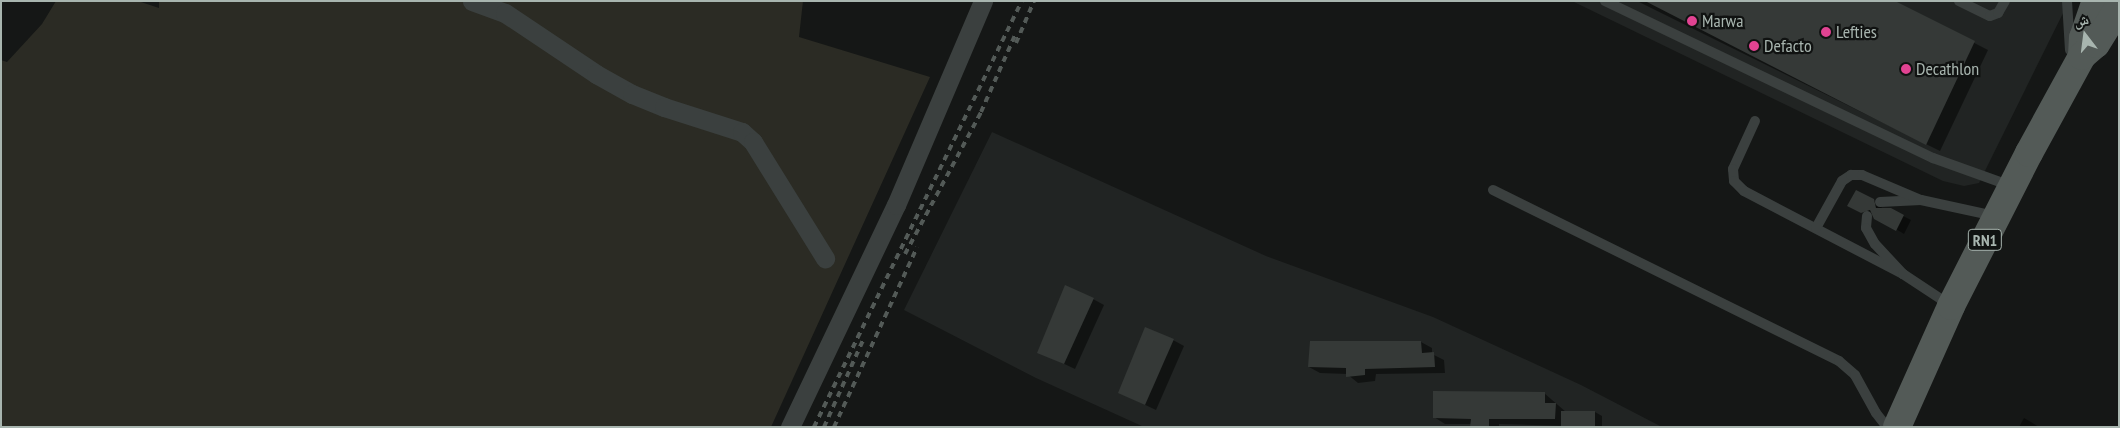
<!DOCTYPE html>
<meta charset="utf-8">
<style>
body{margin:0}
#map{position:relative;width:2120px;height:428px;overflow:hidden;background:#151716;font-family:"PT Sans Narrow","Noto Naskh Arabic",sans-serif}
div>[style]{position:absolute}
.built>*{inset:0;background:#212423}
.green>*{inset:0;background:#2b2b24}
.shadow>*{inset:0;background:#0007}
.building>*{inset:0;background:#353937}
.service>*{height:10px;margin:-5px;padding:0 5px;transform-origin:5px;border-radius:5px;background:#3b403f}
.minor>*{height:19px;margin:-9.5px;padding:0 9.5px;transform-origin:9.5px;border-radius:9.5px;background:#3b403f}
.primary>*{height:28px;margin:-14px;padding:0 14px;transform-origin:14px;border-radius:14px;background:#535a57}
.rail>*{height:4px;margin-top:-2px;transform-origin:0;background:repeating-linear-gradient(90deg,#535a57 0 6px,transparent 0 11px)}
.dots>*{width:14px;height:14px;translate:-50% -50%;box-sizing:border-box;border:2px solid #101211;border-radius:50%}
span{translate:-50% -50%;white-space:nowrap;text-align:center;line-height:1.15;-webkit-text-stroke:4.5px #101211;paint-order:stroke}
.shield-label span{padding:1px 4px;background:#101211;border:1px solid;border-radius:4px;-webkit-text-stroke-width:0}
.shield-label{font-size:16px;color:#a8b5af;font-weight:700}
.poi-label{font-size:18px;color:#a8b5af}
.left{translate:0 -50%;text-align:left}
.frame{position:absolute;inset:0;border:2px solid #a8b5af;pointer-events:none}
.north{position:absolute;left:2060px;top:10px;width:50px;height:50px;-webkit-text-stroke:4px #101211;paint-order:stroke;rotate:345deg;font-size:14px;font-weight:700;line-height:20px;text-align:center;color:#a8b5af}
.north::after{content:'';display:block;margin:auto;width:18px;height:22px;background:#a8b5af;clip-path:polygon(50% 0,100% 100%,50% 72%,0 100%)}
</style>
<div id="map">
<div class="built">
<i style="clip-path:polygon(1572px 1px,2069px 1px,1979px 183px,1964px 186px,1943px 181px)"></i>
<i style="clip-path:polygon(992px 132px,1266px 256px,1433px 317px,1581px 385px,1662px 427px,1144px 427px,1036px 378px,904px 310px)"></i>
</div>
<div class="green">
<i style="clip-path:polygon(56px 1px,138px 1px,159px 8px,159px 1px,803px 1px,799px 37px,930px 77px,771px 427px,1px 427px,1px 60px,7px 62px,42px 24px)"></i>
</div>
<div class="shadow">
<i style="clip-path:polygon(1637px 1px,1892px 1px,1988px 50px,1940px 151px)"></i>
<i style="clip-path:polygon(1856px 191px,1881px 205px,1882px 209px,1891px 210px,1911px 220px,1904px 234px,1873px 215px,1856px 209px)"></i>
<i style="clip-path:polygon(1093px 299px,1104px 305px,1075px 369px,1039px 352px)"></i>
<i style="clip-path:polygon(1173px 340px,1184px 346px,1156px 410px,1120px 393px)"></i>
<i style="clip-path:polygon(1421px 342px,1432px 348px,1432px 354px,1444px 360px,1445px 373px,1376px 374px,1375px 381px,1358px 383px,1347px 374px,1320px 373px,1309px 367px)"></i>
<i style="clip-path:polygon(1544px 393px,1566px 412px,1595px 412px,1602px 416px,1602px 427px,1499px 424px,1499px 427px,1472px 427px,1472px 424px,1445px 424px,1434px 417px)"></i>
<i style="clip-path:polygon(2024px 418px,2031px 422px,2039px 427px,2019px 427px)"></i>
</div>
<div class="building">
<i style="clip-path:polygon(1645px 1px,1895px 1px,1975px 41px,1926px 145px)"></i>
<i style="clip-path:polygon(1856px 190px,1874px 199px,1876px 208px,1891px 208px,1904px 215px,1896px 231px,1874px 219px,1870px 210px,1861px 213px,1847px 206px)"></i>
<i style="clip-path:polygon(1065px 285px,1094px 298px,1064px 364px,1037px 353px)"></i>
<i style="clip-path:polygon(1145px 327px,1174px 339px,1145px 405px,1118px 393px)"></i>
<i style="clip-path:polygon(1310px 341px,1421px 341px,1422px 353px,1434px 352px,1435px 367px,1365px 369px,1365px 375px,1346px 377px,1346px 368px,1308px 367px)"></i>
<i style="clip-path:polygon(1433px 391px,1545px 392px,1545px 403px,1556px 403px,1555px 419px,1489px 419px,1489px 427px,1470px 427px,1471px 419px,1433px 418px)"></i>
<i style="clip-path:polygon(1561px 411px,1595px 411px,1595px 427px,1561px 427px)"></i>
</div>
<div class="service">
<i style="left:1605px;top:1px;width:364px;rotate:25.6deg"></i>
<i style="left:1933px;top:158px;width:83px;rotate:19.7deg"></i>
<i style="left:1959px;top:1px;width:34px;rotate:26deg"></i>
<i style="left:1990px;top:16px;width:9px;rotate:-21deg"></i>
<i style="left:1998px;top:13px;width:14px;rotate:-60deg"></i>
<i style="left:2067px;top:1px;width:49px;rotate:86.5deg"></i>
<i style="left:1755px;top:121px;width:53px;rotate:114.6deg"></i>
<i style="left:1733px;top:169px;width:12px;rotate:85deg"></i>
<i style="left:1734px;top:181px;width:14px;rotate:45deg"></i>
<i style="left:1744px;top:191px;width:179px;rotate:27.6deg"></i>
<i style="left:1493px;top:190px;width:386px;rotate:26.3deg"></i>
<i style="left:1839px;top:361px;width:21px;rotate:41deg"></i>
<i style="left:1855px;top:375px;width:43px;rotate:61.1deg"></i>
<i style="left:1876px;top:413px;width:18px;rotate:52deg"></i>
<i style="left:1880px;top:202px;width:41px;rotate:-2.8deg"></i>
<i style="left:1921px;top:200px;width:76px;rotate:12.2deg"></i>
<i style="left:1867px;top:216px;width:12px;rotate:95deg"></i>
<i style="left:1866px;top:228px;width:18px;rotate:61deg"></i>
<i style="left:1875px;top:244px;width:41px;rotate:47deg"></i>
<i style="left:1903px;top:274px;width:56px;rotate:33.4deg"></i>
<i style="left:1816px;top:228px;width:54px;rotate:-61deg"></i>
<i style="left:1842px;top:181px;width:11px;rotate:-34deg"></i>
<i style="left:1851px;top:175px;width:11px"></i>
<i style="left:1862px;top:175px;width:64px;rotate:23deg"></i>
</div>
<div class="minor">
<i style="left:472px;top:1px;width:35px;rotate:20deg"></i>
<i style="left:505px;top:13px;width:110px;rotate:33.8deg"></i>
<i style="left:596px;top:74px;width:41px;rotate:29.1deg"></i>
<i style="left:632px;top:94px;width:35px;rotate:22deg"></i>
<i style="left:664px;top:107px;width:82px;rotate:17.8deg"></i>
<i style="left:742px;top:132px;width:15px;rotate:42deg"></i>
<i style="left:753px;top:142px;width:137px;rotate:58.2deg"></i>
<i style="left:790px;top:427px;width:246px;rotate:-64.5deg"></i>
<i style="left:896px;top:205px;width:222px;rotate:-66.9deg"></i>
</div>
<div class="primary">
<i style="left:2082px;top:56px;width:18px;rotate:-87deg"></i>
<i style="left:2083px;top:38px;width:39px;rotate:-71deg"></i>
<i style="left:1897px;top:427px;width:133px;rotate:-65.9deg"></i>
<i style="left:1951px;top:306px;width:172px;rotate:-63deg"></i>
<i style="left:2029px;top:153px;width:111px;rotate:-61.3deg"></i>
<i style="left:2082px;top:56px;width:18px;rotate:-41deg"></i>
<i style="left:2096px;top:44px;width:44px;rotate:-58.1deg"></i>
</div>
<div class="rail">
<i style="left:1016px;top:43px;width:46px;rotate:-66.8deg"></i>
<i style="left:905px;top:254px;width:161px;rotate:-61.8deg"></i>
<i style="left:981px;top:112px;width:86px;rotate:-66.1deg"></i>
<i style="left:814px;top:427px;width:474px;rotate:-64deg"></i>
<i style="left:824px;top:427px;width:98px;rotate:-65.8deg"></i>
<i style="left:834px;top:427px;width:198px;rotate:-65.2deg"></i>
</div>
<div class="dots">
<i style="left:1692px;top:21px;background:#e14392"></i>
<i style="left:1826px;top:32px;background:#e14392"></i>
<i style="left:1754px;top:46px;background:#e14392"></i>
<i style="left:1906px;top:69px;background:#e14392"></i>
</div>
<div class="shield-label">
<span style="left:1985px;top:240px">RN1</span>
</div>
<div class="poi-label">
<span class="left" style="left:1702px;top:21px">Marwa</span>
<span class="left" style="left:1836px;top:32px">Lefties</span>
<span class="left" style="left:1764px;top:46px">Defacto</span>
<span class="left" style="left:1916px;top:69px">Decathlon</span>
</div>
<div class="frame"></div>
<div class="north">ش</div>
</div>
